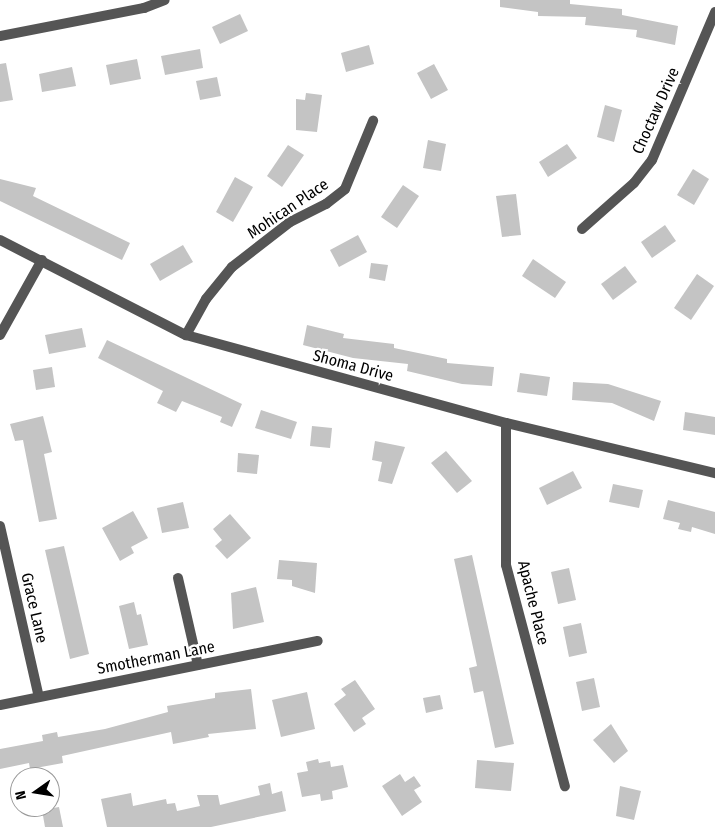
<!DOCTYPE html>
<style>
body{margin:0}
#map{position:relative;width:715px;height:827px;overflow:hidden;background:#fff;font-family:"Fira Sans Condensed",sans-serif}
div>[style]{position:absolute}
.building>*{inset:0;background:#c4c4c4}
.minor>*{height:10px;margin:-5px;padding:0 5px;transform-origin:5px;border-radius:5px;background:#555}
span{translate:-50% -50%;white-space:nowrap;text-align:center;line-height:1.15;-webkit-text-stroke:4.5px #fff;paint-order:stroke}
.street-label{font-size:16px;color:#000}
.north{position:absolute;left:10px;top:767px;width:50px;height:50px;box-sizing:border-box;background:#fff;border:1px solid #999;border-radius:50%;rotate:257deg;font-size:14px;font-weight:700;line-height:20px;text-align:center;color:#000}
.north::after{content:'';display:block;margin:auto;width:18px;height:22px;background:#000;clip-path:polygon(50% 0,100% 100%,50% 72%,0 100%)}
</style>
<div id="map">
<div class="building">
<i style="clip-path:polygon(500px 0,570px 0,570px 4px,622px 9px,622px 15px,678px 26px,675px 45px,636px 37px,637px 30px,585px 25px,586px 17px,538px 16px,538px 12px,500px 7px)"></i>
<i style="clip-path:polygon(240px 14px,248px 31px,220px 44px,212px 27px)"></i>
<i style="clip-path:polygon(369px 45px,374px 64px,346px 72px,341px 53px)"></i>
<i style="clip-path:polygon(200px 49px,203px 68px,165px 75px,161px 56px)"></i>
<i style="clip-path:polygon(137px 59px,141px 79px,110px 85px,106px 65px)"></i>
<i style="clip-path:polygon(6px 63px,13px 100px,0 102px,0 64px)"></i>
<i style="clip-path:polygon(434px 64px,448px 90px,431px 99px,417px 73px)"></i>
<i style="clip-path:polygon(72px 67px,76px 86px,42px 92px,39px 74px)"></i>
<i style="clip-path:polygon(217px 77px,221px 96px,200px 100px,196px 81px)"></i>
<i style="clip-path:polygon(306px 93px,322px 95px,317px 132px,296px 130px,296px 99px,305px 100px)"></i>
<i style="clip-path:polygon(605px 105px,622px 110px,614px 142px,597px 137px)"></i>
<i style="clip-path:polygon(428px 140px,446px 144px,441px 171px,423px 168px)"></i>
<i style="clip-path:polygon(567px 144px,577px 158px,548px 177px,539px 162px)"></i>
<i style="clip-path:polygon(288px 145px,304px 155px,282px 187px,267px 176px)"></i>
<i style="clip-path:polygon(693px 169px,709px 179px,694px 205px,677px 195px)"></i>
<i style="clip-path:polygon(235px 177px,253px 187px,233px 222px,216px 212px)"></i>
<i style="clip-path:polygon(0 179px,36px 188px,33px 196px,130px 243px,122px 260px,0 201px)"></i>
<i style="clip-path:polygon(403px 185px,419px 196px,397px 228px,381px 217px)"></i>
<i style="clip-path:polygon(516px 194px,521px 235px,502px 237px,496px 196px)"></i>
<i style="clip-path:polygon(665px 225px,676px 241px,652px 258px,641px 242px)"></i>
<i style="clip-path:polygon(358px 235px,367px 252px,339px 267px,330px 250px)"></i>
<i style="clip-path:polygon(183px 245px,193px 262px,160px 281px,150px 264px)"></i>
<i style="clip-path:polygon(533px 259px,566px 282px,555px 298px,522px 276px)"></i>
<i style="clip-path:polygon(371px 263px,388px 265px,385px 281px,369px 278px)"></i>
<i style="clip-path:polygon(625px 266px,637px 282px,613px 300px,601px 284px)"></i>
<i style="clip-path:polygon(697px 274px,714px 286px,691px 320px,674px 308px)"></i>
<i style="clip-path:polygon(307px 325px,344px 334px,343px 338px,394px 344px,394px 348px,447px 359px,447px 363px,494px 367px,492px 386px,462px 384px,407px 371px,408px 364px,353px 358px,303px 345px)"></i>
<i style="clip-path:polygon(82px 328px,86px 347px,49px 354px,45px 335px)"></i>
<i style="clip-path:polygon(107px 340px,242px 404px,232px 427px,220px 422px,222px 417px,182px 401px,176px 412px,157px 403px,163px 391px,98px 358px)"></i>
<i style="clip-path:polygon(52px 367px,55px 387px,36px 390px,33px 370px)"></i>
<i style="clip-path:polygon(520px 373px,550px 377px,547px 396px,517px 392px)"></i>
<i style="clip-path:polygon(573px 382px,608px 384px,661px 401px,654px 421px,612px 403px,572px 400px)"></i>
<i style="clip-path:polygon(261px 410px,297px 422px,291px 439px,255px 428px)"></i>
<i style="clip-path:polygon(685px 412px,715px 417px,715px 435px,683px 430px)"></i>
<i style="clip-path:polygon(43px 416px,52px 452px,44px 454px,57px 519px,39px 522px,23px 440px,15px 441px,10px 424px)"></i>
<i style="clip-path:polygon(312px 426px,332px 428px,330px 448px,310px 446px)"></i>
<i style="clip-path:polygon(375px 441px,405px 447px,392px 484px,378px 481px,382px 462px,372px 460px)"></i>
<i style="clip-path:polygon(446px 451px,472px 481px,457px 493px,431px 463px)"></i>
<i style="clip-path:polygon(238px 453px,259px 455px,257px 474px,237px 472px)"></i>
<i style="clip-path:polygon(573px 471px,582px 488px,547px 505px,539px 488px)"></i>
<i style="clip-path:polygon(613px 484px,643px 490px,639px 508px,609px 502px)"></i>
<i style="clip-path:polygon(668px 500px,715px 512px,715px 534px,692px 527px,691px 532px,678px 529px,680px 523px,663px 519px)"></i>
<i style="clip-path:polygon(183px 502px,189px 528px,162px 533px,157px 508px)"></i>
<i style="clip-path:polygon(133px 511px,148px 538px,131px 547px,134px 553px,120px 561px,102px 528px)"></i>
<i style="clip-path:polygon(230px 514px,251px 538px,227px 559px,215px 546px,222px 540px,213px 529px)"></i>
<i style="clip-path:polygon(64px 546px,89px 654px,70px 659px,45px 550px)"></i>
<i style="clip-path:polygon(472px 555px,514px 744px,495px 748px,483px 691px,474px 693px,469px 668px,477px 666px,454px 559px)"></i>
<i style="clip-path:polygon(279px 560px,317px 563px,315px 593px,292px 586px,292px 580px,277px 579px)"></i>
<i style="clip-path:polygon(569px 568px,576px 600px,558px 604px,551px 572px)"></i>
<i style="clip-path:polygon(256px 587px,264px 622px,233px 629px,231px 593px)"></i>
<i style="clip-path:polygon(134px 602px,137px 615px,141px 614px,148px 645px,129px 649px,119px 606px)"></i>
<i style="clip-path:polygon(581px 623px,587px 653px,569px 657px,563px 627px)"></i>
<i style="clip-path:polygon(594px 678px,600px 707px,582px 711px,576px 682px)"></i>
<i style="clip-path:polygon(355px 680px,375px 709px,362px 718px,366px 724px,354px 732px,334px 704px,346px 695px,341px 689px)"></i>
<i style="clip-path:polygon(251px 689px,256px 729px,208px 734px,209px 737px,173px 744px,171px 732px,62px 756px,63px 763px,30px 769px,29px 763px,0 769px,0 749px,43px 741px,42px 735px,57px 732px,58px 737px,105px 729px,168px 712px,167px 706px,215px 698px,215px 693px)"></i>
<i style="clip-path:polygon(307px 692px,315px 729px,281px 737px,272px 700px)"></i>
<i style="clip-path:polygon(440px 695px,443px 709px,426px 713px,423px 698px)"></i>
<i style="clip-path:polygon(611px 724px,628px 751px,614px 763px,593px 740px)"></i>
<i style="clip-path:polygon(318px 759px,319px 763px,330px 761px,331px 767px,343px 765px,348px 787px,332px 791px,333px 799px,321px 801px,320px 794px,302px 797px,297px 773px,308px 771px,306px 762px)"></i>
<i style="clip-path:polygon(477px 760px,514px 763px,511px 791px,475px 788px)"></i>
<i style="clip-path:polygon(400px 774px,405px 782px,414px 776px,421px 786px,414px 790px,422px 802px,402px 816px,382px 786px)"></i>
<i style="clip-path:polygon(270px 783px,272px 794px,282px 791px,286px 811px,211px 827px,107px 827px,101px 799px,131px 793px,133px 806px,166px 799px,167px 804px,175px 803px,177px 811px,200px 806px,197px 795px,218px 795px,220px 805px,260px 795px,258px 786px)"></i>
<i style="clip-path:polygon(620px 786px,641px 791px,634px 820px,616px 816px)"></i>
<i style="clip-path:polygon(59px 807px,63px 827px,45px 827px,42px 810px)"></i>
</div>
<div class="minor">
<i style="left:0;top:36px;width:147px;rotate:-11deg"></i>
<i style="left:144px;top:8px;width:22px;rotate:-21deg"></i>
<i style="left:582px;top:229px;width:69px;rotate:-41.5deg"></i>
<i style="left:634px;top:183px;width:29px;rotate:-52deg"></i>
<i style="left:652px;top:160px;width:161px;rotate:-66.9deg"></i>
<i style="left:0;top:240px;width:209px;rotate:27.1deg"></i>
<i style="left:186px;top:335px;width:332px;rotate:15.4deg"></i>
<i style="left:506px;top:423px;width:215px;rotate:13.5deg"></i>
<i style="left:0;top:335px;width:86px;rotate:-60.8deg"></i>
<i style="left:186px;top:335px;width:41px;rotate:-60.9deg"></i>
<i style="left:206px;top:299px;width:41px;rotate:-50.9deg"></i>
<i style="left:232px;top:267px;width:73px;rotate:-37.8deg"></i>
<i style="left:290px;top:222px;width:40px;rotate:-26.6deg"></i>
<i style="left:326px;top:204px;width:24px;rotate:-38deg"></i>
<i style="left:345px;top:189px;width:74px;rotate:-67.6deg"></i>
<i style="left:506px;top:423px;width:142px;rotate:90deg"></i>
<i style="left:506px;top:565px;width:229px;rotate:75.1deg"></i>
<i style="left:0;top:526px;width:175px;rotate:77.2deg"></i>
<i style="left:178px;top:578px;width:89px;rotate:77.1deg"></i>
<i style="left:0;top:705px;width:324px;rotate:-11.4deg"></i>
</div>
<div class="street-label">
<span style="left:656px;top:111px;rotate:-66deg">Choctaw Drive</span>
<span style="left:288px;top:209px;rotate:-34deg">Mohican Place</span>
<span style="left:353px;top:366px;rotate:15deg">Shoma Drive</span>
<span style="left:533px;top:603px;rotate:76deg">Apache Place</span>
<span style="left:34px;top:608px;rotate:77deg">Grace Lane</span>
<span style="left:156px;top:658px;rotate:-11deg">Smotherman Lane</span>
</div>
<div class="north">N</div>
</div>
